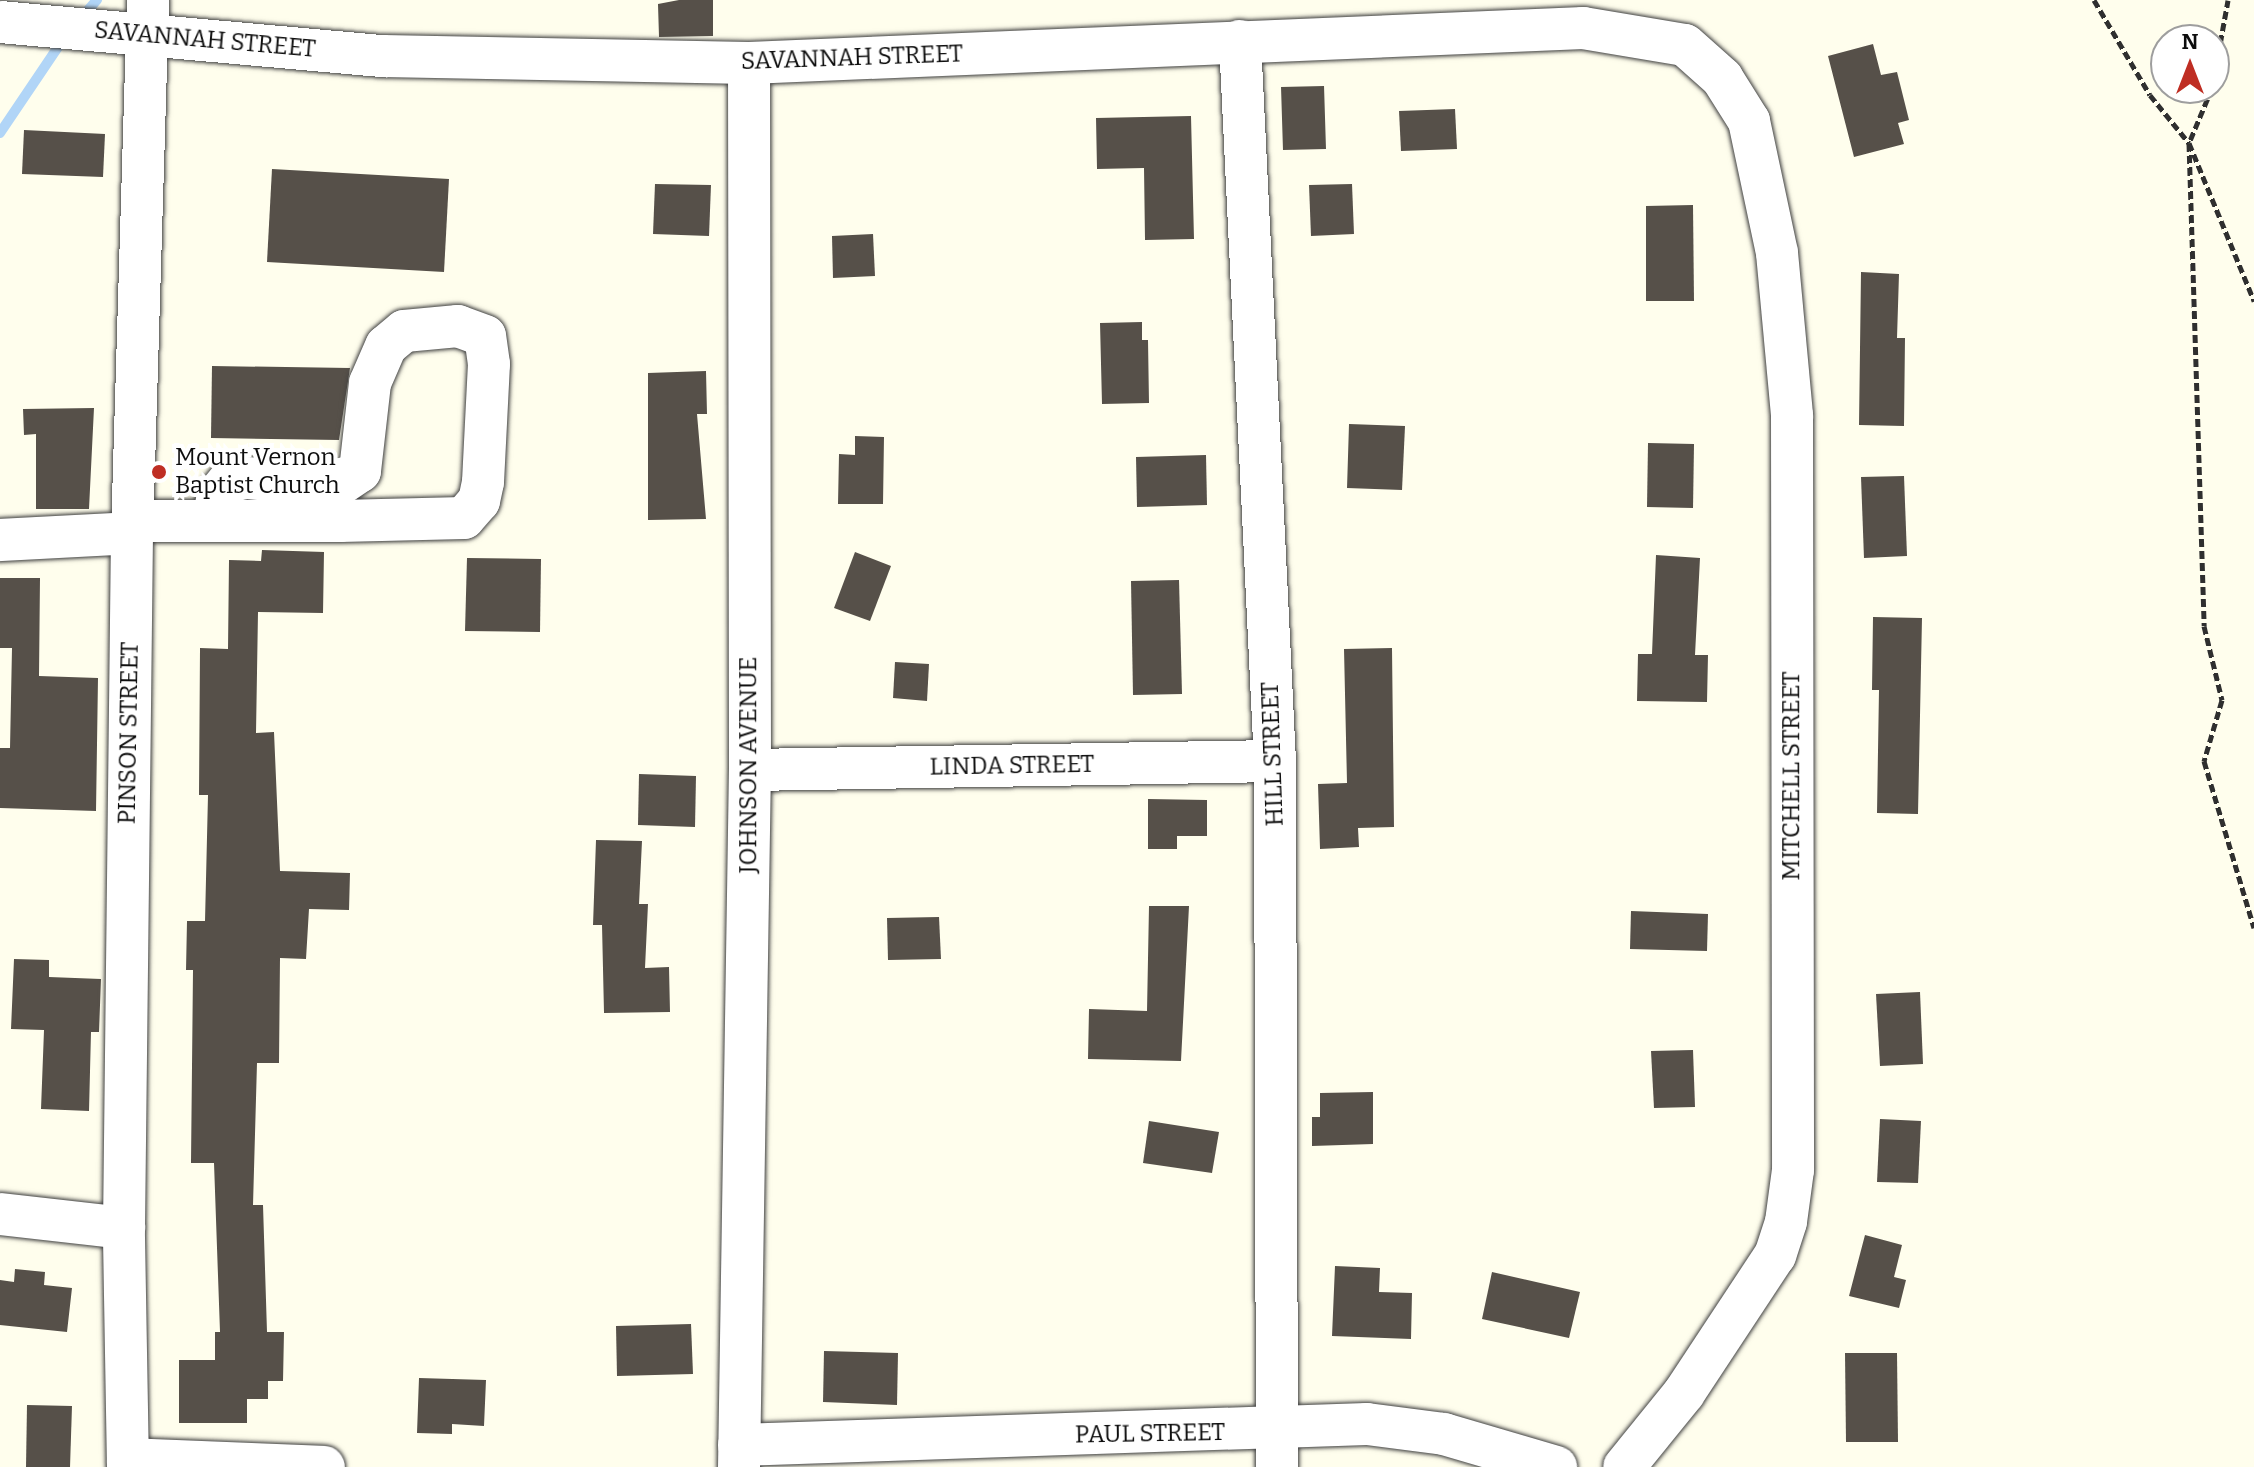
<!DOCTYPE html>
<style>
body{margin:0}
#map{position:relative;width:2254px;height:1467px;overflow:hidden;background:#fffeed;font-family:Bitter,serif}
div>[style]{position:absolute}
.stream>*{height:10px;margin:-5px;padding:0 5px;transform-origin:5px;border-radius:5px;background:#b1d5f7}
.building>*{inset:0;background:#565049}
.path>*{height:5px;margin-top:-2.5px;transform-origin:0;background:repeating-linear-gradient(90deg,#2f2f2f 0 8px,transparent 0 12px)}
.roads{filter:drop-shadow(0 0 2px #404040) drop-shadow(0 0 2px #404040)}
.minor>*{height:42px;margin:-21px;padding:0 21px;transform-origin:21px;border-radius:21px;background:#fff}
.dots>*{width:22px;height:22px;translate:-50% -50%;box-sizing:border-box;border:4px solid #fff;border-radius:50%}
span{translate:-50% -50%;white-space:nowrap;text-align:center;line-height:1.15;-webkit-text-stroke:8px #fff;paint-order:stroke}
.street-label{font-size:24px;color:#0d0d0d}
.poi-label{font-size:24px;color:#0d0d0d}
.left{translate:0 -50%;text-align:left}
.north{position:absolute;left:2150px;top:24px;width:80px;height:80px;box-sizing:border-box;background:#fff;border:2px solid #9e9e9e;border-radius:50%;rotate:0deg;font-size:22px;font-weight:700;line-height:32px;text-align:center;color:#0d0d0d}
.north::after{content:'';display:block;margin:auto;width:28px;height:36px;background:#bf2e23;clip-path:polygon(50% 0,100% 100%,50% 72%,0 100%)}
</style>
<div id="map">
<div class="stream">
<i style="left:82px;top:17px;width:23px;rotate:-49deg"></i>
<i style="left:0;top:133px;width:115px;rotate:-56deg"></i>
</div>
<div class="building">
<i style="clip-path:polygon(679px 0,713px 0,713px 36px,659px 37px,658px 4px)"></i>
<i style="clip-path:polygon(1873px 44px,1881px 75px,1897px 72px,1909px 120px,1898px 123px,1904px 144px,1854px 157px,1828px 56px)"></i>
<i style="clip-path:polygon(1324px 86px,1326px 149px,1283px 150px,1281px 87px)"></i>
<i style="clip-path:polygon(1455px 109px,1457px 149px,1401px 151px,1399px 111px)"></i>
<i style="clip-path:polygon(1191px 116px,1194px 239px,1145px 240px,1144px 168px,1097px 169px,1096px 118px)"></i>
<i style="clip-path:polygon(24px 130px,105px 134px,103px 177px,22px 174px)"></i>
<i style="clip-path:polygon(272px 169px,449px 179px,444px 272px,267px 262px)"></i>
<i style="clip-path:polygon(655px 184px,711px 185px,709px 236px,653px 234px)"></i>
<i style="clip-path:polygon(1352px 184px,1354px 234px,1311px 236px,1309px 185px)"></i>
<i style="clip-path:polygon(1693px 205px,1694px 301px,1646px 301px,1646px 206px)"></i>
<i style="clip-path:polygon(873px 234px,875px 276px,833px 278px,832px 236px)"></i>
<i style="clip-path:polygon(1861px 272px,1899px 274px,1897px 338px,1905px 338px,1904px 426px,1859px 425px)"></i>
<i style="clip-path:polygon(1142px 322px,1142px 340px,1148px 340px,1149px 403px,1102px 404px,1100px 323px)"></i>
<i style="clip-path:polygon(212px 366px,350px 368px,339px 440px,211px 438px)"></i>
<i style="clip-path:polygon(706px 371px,707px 414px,697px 414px,706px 519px,648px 520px,648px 373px)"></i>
<i style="clip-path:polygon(94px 408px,89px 509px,36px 509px,36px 434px,24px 435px,23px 409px)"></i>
<i style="clip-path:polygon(1349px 424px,1405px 426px,1402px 490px,1347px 488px)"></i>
<i style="clip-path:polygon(855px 436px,884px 437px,883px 504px,838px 504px,839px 454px,855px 455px)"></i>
<i style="clip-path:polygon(1648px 443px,1694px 444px,1693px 508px,1647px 507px)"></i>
<i style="clip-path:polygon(1206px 455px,1207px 505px,1137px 507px,1136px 457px)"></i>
<i style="clip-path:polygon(1904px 476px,1907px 556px,1864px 558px,1861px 477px)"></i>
<i style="clip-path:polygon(262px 550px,324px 552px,323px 613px,258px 612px,256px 733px,274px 732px,280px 871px,350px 873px,349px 910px,309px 909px,306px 959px,280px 958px,279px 1063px,257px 1063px,253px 1205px,263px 1205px,267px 1332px,284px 1332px,283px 1381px,268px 1381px,268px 1399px,247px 1399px,247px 1423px,179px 1423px,179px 1360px,215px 1360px,215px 1332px,220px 1332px,214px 1163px,191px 1163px,193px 970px,186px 970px,187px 921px,205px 921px,208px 795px,199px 795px,200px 648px,228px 649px,229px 560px,261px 561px)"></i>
<i style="clip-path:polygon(855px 552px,891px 566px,870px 621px,834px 608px)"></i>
<i style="clip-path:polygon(1656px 555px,1700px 558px,1695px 655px,1708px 655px,1707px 702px,1637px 701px,1638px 654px,1652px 654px)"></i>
<i style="clip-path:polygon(467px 558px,541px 559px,540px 632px,465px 631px)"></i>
<i style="clip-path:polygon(0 578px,40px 578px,39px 676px,98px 678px,96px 811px,0 808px,0 748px,10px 748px,12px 648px,0 648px)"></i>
<i style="clip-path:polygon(1179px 580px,1182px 694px,1133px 695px,1131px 581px)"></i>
<i style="clip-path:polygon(1873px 617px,1922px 618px,1918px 814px,1877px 813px,1879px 690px,1872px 690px)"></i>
<i style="clip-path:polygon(1392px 648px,1394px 827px,1358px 828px,1359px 847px,1320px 849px,1318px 784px,1347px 783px,1344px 649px)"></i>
<i style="clip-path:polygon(895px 662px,929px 664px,927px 701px,893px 698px)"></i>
<i style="clip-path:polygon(639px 774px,696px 776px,695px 827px,638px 825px)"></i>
<i style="clip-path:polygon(1148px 799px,1207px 800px,1207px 836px,1177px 836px,1177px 849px,1148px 849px)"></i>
<i style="clip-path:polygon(596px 840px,642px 841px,639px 904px,648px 904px,645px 968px,669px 967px,670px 1012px,604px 1013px,602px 925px,593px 925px)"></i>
<i style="clip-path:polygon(1149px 906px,1189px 906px,1181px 1061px,1088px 1059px,1089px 1009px,1147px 1011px)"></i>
<i style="clip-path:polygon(1631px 911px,1708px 914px,1707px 951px,1630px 949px)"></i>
<i style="clip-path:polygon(939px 917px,941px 959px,888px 960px,887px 918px)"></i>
<i style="clip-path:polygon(14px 959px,49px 960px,49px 977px,101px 979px,99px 1032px,91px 1032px,89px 1111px,41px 1109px,44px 1030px,11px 1029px)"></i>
<i style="clip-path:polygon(1920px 992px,1923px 1064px,1880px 1066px,1876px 994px)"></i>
<i style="clip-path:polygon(1693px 1050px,1695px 1107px,1654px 1108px,1651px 1051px)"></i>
<i style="clip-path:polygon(1373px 1092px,1373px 1144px,1312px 1146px,1312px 1117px,1320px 1117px,1320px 1093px)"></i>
<i style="clip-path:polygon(1880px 1119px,1921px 1121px,1918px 1183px,1877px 1182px)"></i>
<i style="clip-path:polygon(1149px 1121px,1219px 1132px,1212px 1173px,1143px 1163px)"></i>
<i style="clip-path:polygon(1865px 1235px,1902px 1245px,1894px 1277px,1906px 1280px,1899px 1308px,1849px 1296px)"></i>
<i style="clip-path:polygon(1335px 1266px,1380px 1268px,1379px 1292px,1412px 1293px,1411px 1339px,1332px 1336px)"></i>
<i style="clip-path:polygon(15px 1269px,45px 1272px,44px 1285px,72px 1288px,67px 1332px,0 1325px,0 1280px,14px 1282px)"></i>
<i style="clip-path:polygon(1492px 1272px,1580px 1292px,1569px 1338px,1482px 1319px)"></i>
<i style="clip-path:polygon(691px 1324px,693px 1374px,617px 1376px,616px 1326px)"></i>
<i style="clip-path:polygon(824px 1351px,898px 1353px,897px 1405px,823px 1402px)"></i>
<i style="clip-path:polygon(1845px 1353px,1897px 1353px,1898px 1442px,1846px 1442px)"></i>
<i style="clip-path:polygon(419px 1378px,486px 1380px,484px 1426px,452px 1424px,452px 1434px,417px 1433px)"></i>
<i style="clip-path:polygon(27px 1405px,72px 1406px,70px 1467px,26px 1467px)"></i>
</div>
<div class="path">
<i style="left:2094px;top:0;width:110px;rotate:59.5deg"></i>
<i style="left:2150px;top:95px;width:62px;rotate:50.9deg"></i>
<i style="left:2189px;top:143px;width:171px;rotate:67.6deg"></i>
<i style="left:2214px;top:78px;width:79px;rotate:-79.8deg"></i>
<i style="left:2212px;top:88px;width:60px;rotate:112.7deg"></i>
<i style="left:2189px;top:143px;width:483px;rotate:88.2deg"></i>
<i style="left:2204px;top:626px;width:76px;rotate:76.3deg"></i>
<i style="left:2222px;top:700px;width:64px;rotate:106.4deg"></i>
<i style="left:2204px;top:761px;width:174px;rotate:73.3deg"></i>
</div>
<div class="roads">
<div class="minor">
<i style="left:0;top:22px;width:385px;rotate:5.1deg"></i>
<i style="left:383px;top:56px;width:366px;rotate:1.1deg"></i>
<i style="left:749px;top:63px;width:835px;rotate:-2.4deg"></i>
<i style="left:1583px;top:28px;width:103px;rotate:9.5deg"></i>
<i style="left:1685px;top:45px;width:50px;rotate:41.7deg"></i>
<i style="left:1722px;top:78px;width:51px;rotate:57.9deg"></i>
<i style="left:1749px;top:121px;width:135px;rotate:78deg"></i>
<i style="left:1777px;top:253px;width:163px;rotate:84.7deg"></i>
<i style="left:1792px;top:415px;width:755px;rotate:89.92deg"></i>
<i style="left:1793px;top:1170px;width:52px;rotate:97.7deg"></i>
<i style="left:1786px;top:1222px;width:35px;rotate:108deg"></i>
<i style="left:1775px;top:1255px;width:165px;rotate:123.4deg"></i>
<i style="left:1684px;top:1393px;width:95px;rotate:129deg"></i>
<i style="left:1240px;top:41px;width:721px;rotate:87.22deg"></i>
<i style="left:1275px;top:761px;width:706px;rotate:89.84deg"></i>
<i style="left:132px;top:521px;width:208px"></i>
<i style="left:340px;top:521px;width:124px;rotate:-1.4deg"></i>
<i style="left:464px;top:518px;width:23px;rotate:-49deg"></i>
<i style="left:479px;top:501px;width:19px;rotate:-78deg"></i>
<i style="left:483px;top:482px;width:118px;rotate:-87.1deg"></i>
<i style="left:489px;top:364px;width:28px;rotate:-98deg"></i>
<i style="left:485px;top:336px;width:29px;rotate:-160deg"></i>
<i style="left:458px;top:326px;width:54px;rotate:174.7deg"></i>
<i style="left:404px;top:331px;width:23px;rotate:140deg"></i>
<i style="left:386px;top:346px;width:40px;rotate:113.4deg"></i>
<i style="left:370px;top:383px;width:89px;rotate:96.5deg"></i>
<i style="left:360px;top:471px;width:25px;rotate:146deg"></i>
<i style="left:339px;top:485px;width:94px;rotate:-175.7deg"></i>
<i style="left:245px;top:478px;width:17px;rotate:167deg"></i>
<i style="left:228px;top:482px;width:16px;rotate:130deg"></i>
<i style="left:218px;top:494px;width:27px;rotate:100deg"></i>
<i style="left:0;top:540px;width:132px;rotate:-3deg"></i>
<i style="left:750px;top:770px;width:525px;rotate:-0.98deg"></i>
<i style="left:0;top:1214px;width:125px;rotate:6.4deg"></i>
<i style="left:739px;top:1445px;width:628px;rotate:-1.92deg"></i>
<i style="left:1367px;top:1424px;width:78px;rotate:7.4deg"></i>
<i style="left:1444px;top:1434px;width:117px;rotate:16.4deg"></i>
<i style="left:128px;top:1459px;width:196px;rotate:2.3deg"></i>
<i style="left:128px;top:1467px;width:239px;rotate:-91deg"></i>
<i style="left:124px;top:1228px;width:695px;rotate:-89.34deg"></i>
<i style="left:132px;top:533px;width:533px;rotate:-88.28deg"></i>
<i style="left:739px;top:1467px;width:697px;rotate:-89.1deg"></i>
<i style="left:750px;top:770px;width:707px;rotate:-90.08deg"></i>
</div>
</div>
<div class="dots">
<i style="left:159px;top:472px;background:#bf2e23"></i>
</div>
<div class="street-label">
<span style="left:205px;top:40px;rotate:5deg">SAVANNAH STREET</span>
<span style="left:852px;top:58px;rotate:-2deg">SAVANNAH STREET</span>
<span style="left:129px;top:733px;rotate:-89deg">PINSON STREET</span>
<span style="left:1273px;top:754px;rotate:-92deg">HILL STREET</span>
<span style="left:749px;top:765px;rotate:-90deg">JOHNSON AVENUE</span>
<span style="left:1012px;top:766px;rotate:-1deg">LINDA STREET</span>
<span style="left:1792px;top:776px;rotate:-90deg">MITCHELL STREET</span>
<span style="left:1150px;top:1434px;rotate:-1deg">PAUL STREET</span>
</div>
<div class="poi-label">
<span class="left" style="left:175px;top:472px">Mount Vernon<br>Baptist Church</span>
</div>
<div class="north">N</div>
</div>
